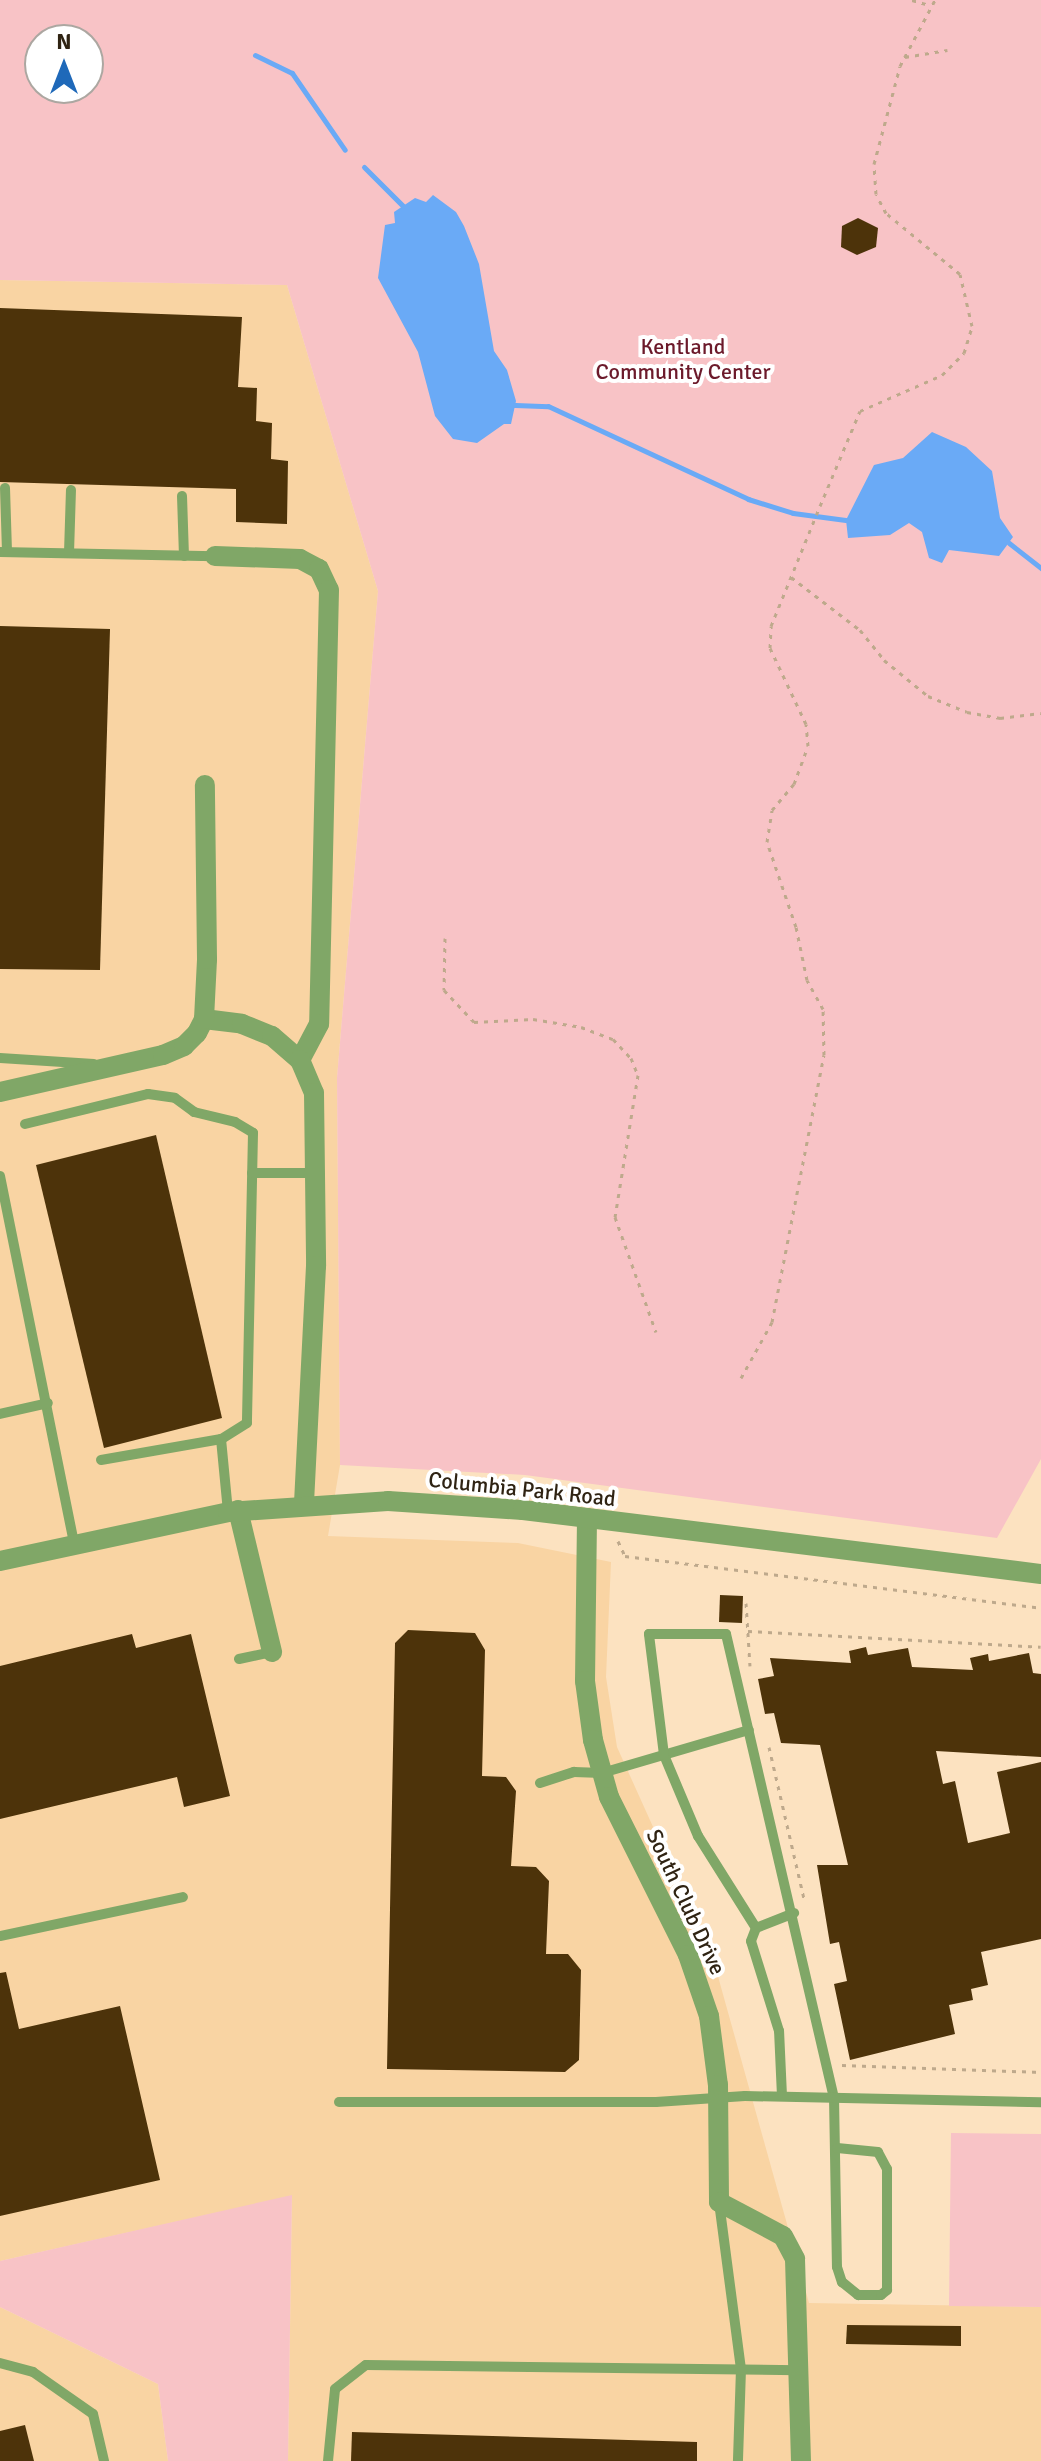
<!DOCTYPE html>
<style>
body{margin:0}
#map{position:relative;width:1041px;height:2461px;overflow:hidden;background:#fce2c0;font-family:Signika,sans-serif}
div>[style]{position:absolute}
.built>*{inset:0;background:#f9d4a3}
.green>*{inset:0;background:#f8c3c6}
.water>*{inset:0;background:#6aaaf6}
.stream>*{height:5px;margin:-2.5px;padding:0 2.5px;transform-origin:2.5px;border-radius:2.5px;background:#6aaaf6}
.building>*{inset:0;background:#4d330a}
.path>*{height:3px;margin-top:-1.5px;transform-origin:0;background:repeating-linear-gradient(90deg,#bea98c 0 4px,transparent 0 10px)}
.service>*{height:10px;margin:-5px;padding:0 5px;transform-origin:5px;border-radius:5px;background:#80a767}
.minor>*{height:20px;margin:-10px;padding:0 10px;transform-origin:10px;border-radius:10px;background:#80a767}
.tertiary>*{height:20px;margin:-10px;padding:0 10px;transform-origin:10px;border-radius:10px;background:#80a767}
span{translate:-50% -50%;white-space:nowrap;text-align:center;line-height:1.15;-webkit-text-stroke:8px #fff;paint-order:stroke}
.park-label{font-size:22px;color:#6c1a2b}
.street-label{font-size:22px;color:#2f2313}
.north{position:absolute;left:24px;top:24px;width:80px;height:80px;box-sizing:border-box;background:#fff;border:2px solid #aca7a1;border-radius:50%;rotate:0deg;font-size:22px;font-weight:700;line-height:32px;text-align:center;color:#2f2313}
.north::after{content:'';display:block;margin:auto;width:28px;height:36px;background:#1f69b9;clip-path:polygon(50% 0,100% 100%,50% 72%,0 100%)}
</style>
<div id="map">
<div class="built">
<i style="clip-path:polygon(0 280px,287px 285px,378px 591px,337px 1078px,340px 1465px,328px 1536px,518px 1543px,611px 1562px,606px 1677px,617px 1747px,714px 1962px,809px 2303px,1041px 2307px,1041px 2461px,288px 2461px,292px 2196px,0 2261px)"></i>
<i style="clip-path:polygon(0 2307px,158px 2384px,168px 2461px,0 2461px)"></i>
</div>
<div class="green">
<i style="clip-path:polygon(evenodd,0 0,1041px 0,1041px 1459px,997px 1538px,525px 1475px,340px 1465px,337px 1078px,378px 591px,287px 285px,0 280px,0 0,40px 40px,88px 40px,88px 88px,40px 88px,40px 40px)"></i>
<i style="clip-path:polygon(951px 2133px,1041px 2134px,1041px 2307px,949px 2306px)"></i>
<i style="clip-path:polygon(292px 2195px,288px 2461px,168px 2461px,158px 2384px,0 2307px,0 2261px)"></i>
</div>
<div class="water">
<i style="clip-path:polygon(433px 195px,456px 212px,464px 226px,479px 264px,494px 351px,507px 370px,516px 401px,511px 424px,504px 424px,477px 443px,453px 439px,435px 416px,418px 352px,378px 278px,385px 225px,395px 223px,394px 212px,415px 198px,426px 202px)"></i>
<i style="clip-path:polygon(932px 432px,966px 447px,992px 471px,1000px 518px,1013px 537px,999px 556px,949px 550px,942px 563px,929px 558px,922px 532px,909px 523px,890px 535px,848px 538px,846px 520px,874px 465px,903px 458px)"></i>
</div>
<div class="stream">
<i style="left:255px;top:55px;width:41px;rotate:25.9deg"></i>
<i style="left:292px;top:73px;width:93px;rotate:55.5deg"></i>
<i style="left:364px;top:167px;width:55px;rotate:45deg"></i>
<i style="left:515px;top:405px;width:33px;rotate:2deg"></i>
<i style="left:548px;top:406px;width:221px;rotate:24.9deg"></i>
<i style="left:748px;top:499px;width:47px;rotate:17.3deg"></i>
<i style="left:793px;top:513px;width:53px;rotate:7.5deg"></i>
<i style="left:1009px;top:543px;width:41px;rotate:38deg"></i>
</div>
<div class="building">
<i style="clip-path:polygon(858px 218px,878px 228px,876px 247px,857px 255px,841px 247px,842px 226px)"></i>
<i style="clip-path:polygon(0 308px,242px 317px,238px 387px,257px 388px,256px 421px,272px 423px,271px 459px,288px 461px,287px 524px,236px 522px,236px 489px,0 482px)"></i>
<i style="clip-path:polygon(0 626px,110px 629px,100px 970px,0 969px)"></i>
<i style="clip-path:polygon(156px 1135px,222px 1418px,104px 1448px,36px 1165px)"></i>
<i style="clip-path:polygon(720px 1595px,743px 1596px,742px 1623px,719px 1622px)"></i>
<i style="clip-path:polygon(408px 1630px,475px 1633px,485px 1650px,482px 1776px,506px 1777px,516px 1791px,511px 1866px,536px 1867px,549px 1881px,546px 1954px,568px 1954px,581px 1970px,579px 2060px,565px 2072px,387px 2069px,395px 1643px)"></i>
<i style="clip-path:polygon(132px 1634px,136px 1648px,191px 1634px,230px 1796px,184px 1807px,177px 1777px,0 1819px,0 1666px)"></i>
<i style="clip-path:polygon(866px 1647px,868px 1655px,908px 1648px,912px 1667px,973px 1670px,970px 1658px,988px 1654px,989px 1661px,1029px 1653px,1033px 1673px,1041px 1674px,1041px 1757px,936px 1751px,943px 1784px,955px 1781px,968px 1843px,1010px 1833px,997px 1772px,1041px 1762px,1041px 1939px,981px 1952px,988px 1985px,971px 1989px,973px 2000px,949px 2005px,955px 2034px,850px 2060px,834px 1984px,847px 1981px,839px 1942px,830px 1944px,817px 1865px,848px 1865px,820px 1745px,781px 1743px,774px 1713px,765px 1714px,758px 1679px,774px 1676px,770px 1658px,851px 1663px,849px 1651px)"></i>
<i style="clip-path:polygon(6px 1972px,19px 2029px,120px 2006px,160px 2180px,0 2216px,0 1973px)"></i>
<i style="clip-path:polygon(847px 2325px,961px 2326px,961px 2346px,846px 2344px)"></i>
<i style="clip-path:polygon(25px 2425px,34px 2461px,0 2461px,0 2431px)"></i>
<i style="clip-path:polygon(352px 2432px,697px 2442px,697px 2461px,351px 2461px)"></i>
</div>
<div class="path">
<i style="left:912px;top:0;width:18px;rotate:16deg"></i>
<i style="left:905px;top:57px;width:43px;rotate:-9.5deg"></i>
<i style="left:820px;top:506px;width:103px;rotate:-67.2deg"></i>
<i style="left:860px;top:411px;width:90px;rotate:-23.7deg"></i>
<i style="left:942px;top:375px;width:31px;rotate:-45deg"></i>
<i style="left:964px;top:353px;width:28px;rotate:-73deg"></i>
<i style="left:972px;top:326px;width:53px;rotate:-103deg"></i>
<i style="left:960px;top:274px;width:96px;rotate:-140.5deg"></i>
<i style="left:886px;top:213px;width:21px;rotate:-118deg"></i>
<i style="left:876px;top:194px;width:30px;rotate:-94deg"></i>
<i style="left:874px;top:164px;width:101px;rotate:-75.1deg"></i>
<i style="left:900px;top:66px;width:75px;rotate:-62.1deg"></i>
<i style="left:791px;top:577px;width:87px;rotate:37.5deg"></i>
<i style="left:860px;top:630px;width:38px;rotate:51deg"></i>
<i style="left:884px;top:660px;width:57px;rotate:39.3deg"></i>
<i style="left:928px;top:696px;width:42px;rotate:22.3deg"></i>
<i style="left:967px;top:712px;width:34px;rotate:10deg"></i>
<i style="left:1000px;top:718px;width:41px;rotate:-7deg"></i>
<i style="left:445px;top:938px;width:52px;rotate:91.1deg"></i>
<i style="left:444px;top:990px;width:44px;rotate:46.8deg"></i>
<i style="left:474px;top:1022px;width:59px;rotate:-2.9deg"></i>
<i style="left:533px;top:1019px;width:49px;rotate:9.5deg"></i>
<i style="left:581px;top:1027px;width:34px;rotate:21deg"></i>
<i style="left:613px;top:1039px;width:26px;rotate:47deg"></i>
<i style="left:631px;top:1058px;width:18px;rotate:68deg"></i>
<i style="left:638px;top:1075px;width:144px;rotate:99.2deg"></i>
<i style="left:615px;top:1217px;width:122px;rotate:70.4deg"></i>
<i style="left:741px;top:1378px;width:64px;rotate:-61deg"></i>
<i style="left:772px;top:1322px;width:272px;rotate:-79deg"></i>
<i style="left:824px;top:1055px;width:46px;rotate:-91.2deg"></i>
<i style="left:823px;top:1009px;width:33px;rotate:-119deg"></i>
<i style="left:807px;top:980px;width:54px;rotate:-101.7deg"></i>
<i style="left:796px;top:927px;width:90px;rotate:-108.8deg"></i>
<i style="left:767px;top:842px;width:32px;rotate:-81deg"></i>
<i style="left:772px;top:810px;width:34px;rotate:-50deg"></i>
<i style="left:794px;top:784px;width:40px;rotate:-69.8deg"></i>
<i style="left:808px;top:746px;width:22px;rotate:-95deg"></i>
<i style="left:806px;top:724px;width:84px;rotate:-115.3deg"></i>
<i style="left:770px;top:648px;width:22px;rotate:-87deg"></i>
<i style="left:771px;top:626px;width:130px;rotate:-67.8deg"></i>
<i style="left:618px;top:1541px;width:17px;rotate:65deg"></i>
<i style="left:625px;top:1556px;width:419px;rotate:7.1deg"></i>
<i style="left:746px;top:1603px;width:63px;rotate:86.4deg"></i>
<i style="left:748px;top:1631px;width:293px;rotate:3.1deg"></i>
<i style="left:769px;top:1747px;width:156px;rotate:77deg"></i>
<i style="left:842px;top:2065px;width:199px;rotate:2deg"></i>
</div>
<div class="service">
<i style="left:5px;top:488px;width:64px;rotate:88.2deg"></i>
<i style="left:182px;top:496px;width:60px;rotate:88.1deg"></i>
<i style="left:0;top:552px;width:215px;rotate:1.1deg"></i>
<i style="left:69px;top:553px;width:63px;rotate:-88.2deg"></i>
<i style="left:0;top:1058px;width:94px;rotate:3.7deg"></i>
<i style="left:25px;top:1124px;width:127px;rotate:-13.7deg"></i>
<i style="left:148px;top:1094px;width:27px;rotate:8deg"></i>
<i style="left:175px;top:1098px;width:24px;rotate:36deg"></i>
<i style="left:194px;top:1112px;width:42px;rotate:13.7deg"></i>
<i style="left:235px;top:1122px;width:21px;rotate:31deg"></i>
<i style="left:253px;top:1133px;width:290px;rotate:91.2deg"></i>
<i style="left:247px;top:1423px;width:31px;rotate:148deg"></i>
<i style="left:221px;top:1439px;width:73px;rotate:84.5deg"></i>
<i style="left:252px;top:1173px;width:65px"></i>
<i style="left:0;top:1176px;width:374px;rotate:78.6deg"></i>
<i style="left:0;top:1414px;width:49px;rotate:-12.9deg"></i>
<i style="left:101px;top:1460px;width:122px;rotate:-9.9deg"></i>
<i style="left:239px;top:1659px;width:34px;rotate:-12deg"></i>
<i style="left:540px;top:1783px;width:36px;rotate:-18deg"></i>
<i style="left:574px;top:1772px;width:28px;rotate:2deg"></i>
<i style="left:602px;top:1773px;width:153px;rotate:-16.3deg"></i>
<i style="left:756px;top:1928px;width:109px;rotate:-122.2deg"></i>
<i style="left:698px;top:1836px;width:88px;rotate:-112.8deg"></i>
<i style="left:664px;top:1755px;width:122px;rotate:-97.1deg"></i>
<i style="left:649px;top:1634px;width:77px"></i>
<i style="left:726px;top:1634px;width:475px;rotate:76.9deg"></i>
<i style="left:834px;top:2097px;width:170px;rotate:89deg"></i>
<i style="left:837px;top:2267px;width:16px;rotate:72deg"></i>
<i style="left:842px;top:2282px;width:21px;rotate:39deg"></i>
<i style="left:858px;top:2295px;width:23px"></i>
<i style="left:881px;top:2295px;width:8px;rotate:-40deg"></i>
<i style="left:887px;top:2290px;width:121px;rotate:-90deg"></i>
<i style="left:887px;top:2169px;width:19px;rotate:-118deg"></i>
<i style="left:878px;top:2152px;width:41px;rotate:-174.4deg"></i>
<i style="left:0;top:1936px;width:187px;rotate:-12deg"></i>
<i style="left:782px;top:2096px;width:65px;rotate:-92.6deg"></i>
<i style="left:779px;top:2031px;width:94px;rotate:-107.3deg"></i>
<i style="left:751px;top:1941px;width:14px;rotate:-69deg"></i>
<i style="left:756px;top:1928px;width:41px;rotate:-21.5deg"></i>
<i style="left:339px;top:2102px;width:317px"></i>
<i style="left:656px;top:2102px;width:89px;rotate:-3.9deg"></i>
<i style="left:745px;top:2096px;width:296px;rotate:1.2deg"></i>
<i style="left:719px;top:2202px;width:168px;rotate:82.5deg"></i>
<i style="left:741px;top:2369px;width:92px;rotate:91.9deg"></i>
<i style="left:0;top:2363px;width:34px;rotate:15deg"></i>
<i style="left:33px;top:2372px;width:73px;rotate:35deg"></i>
<i style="left:93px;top:2414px;width:48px;rotate:76.8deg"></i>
<i style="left:328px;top:2461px;width:72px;rotate:-84.4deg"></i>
<i style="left:335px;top:2389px;width:39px;rotate:-38deg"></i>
<i style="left:366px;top:2365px;width:433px;rotate:0.7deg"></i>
</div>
<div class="minor">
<i style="left:215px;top:556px;width:85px;rotate:2deg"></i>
<i style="left:300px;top:559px;width:21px;rotate:28deg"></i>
<i style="left:319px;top:569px;width:23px;rotate:65deg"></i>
<i style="left:329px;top:590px;width:434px;rotate:91.3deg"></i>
<i style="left:319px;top:1024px;width:41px;rotate:117.8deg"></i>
<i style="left:204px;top:1019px;width:38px;rotate:7deg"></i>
<i style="left:242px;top:1024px;width:32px;rotate:22deg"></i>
<i style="left:272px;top:1036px;width:37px;rotate:41deg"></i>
<i style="left:300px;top:1060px;width:36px;rotate:67deg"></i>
<i style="left:314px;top:1093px;width:173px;rotate:89.3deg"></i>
<i style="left:316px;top:1266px;width:238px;rotate:92.9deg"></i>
<i style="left:0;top:1092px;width:167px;rotate:-12.8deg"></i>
<i style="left:163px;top:1055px;width:23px;rotate:-23deg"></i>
<i style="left:184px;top:1046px;width:18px;rotate:-45deg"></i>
<i style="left:197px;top:1033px;width:16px;rotate:-63deg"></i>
<i style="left:204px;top:1019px;width:60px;rotate:-87.1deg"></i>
<i style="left:207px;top:959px;width:174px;rotate:-90.7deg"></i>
<i style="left:238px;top:1510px;width:146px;rotate:76.5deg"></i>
<i style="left:587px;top:1518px;width:163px;rotate:90.7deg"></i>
<i style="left:585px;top:1681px;width:60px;rotate:82.3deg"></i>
<i style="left:593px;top:1740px;width:59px;rotate:74.3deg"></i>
<i style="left:609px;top:1797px;width:177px;rotate:63.4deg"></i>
<i style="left:688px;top:1955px;width:65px;rotate:71deg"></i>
<i style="left:709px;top:2016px;width:70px;rotate:82.6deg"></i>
<i style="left:718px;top:2085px;width:117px;rotate:89.5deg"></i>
<i style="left:719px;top:2202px;width:72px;rotate:28deg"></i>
<i style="left:783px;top:2236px;width:26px;rotate:62deg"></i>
<i style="left:795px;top:2259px;width:202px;rotate:88.3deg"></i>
</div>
<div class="tertiary">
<i style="left:0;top:1561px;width:233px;rotate:-12.1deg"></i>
<i style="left:228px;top:1512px;width:160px;rotate:-3.9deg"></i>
<i style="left:388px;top:1501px;width:135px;rotate:3.8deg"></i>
<i style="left:523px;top:1510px;width:522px;rotate:7.04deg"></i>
</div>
<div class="park-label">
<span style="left:683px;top:359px">Kentland<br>Community Center</span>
</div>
<div class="street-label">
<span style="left:522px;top:1489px;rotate:6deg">Columbia Park Road</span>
<span style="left:686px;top:1902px;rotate:65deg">South Club Drive</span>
</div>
<div class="north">N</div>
</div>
